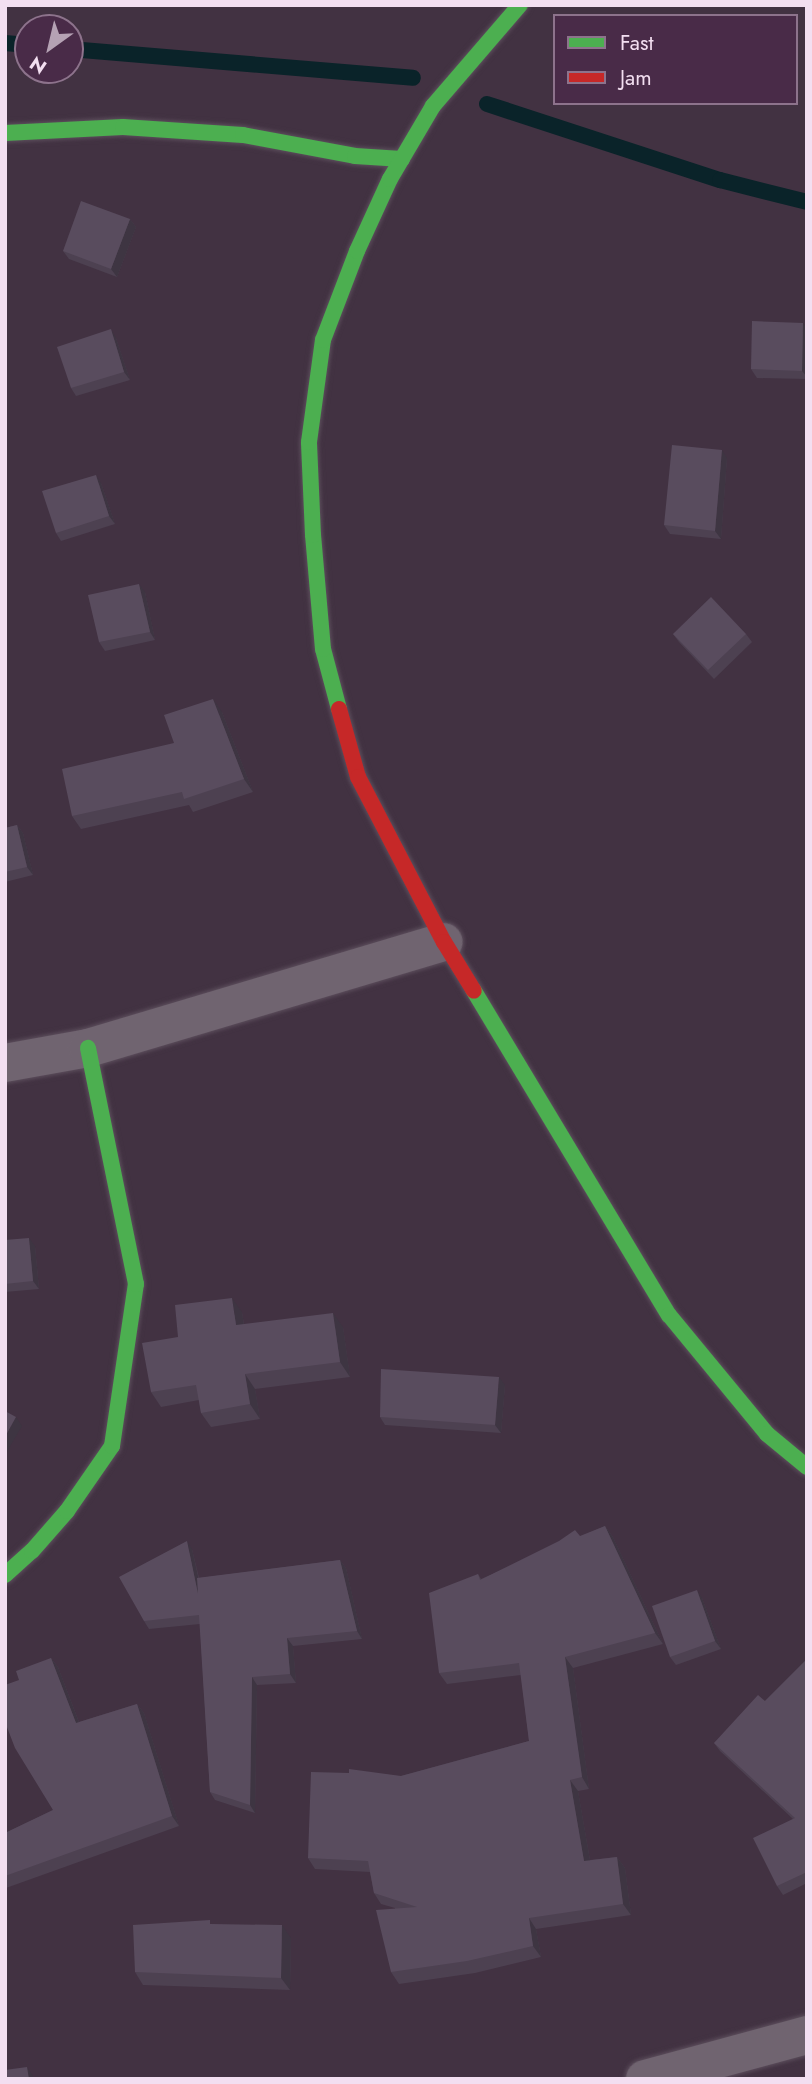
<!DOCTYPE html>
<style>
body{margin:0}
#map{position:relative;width:812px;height:2084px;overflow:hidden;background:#423242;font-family:Jost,sans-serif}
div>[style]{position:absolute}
.stream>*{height:16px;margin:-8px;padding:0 8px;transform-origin:8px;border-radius:8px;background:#0a2329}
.roads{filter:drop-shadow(0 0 2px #5c4e5c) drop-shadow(0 0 2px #5c4e5c)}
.street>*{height:38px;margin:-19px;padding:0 19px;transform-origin:19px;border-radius:19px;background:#706470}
.fast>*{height:16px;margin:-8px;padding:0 8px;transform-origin:8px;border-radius:8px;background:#4caf50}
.jam>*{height:16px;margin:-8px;padding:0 8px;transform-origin:8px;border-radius:8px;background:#c62828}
.wall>*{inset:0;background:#4d4151}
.shaded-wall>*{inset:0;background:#3e3542}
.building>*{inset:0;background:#594c5e}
span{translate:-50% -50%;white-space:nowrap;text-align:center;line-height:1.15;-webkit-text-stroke:5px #492b48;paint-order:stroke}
.frame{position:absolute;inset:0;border:7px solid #f3dff1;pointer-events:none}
.legend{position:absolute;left:553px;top:14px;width:245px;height:91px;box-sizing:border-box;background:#492b48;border:2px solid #8d738c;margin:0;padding:9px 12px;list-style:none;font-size:21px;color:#f3dff1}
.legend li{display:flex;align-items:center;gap:14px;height:35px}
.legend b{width:35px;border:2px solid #8d738c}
.north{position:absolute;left:14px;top:14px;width:70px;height:70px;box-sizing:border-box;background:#492b48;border:2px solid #8d738c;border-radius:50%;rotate:214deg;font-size:19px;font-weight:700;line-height:28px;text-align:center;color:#f3dff1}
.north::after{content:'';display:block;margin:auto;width:24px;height:32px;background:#b5a2b4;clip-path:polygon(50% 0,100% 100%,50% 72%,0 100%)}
</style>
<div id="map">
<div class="stream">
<i style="left:5px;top:43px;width:23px;rotate:5deg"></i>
<i style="left:70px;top:49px;width:344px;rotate:4.8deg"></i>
<i style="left:487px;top:104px;width:245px;rotate:18.1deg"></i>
<i style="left:720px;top:180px;width:90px;rotate:14.2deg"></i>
</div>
<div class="roads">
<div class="street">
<i style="left:5px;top:1063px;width:84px;rotate:-10.2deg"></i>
<i style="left:88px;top:1048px;width:371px;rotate:-16.6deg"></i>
<i style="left:645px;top:2079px;width:168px;rotate:-15.2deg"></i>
</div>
<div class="fast">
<i style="left:5px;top:133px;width:118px;rotate:-2.9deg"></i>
<i style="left:123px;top:127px;width:120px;rotate:3.8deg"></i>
<i style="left:243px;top:135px;width:114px;rotate:10.6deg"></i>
<i style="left:355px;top:156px;width:47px;rotate:3.7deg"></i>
<i style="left:339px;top:709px;width:62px;rotate:-104.9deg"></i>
<i style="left:323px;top:649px;width:114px;rotate:-95deg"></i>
<i style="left:313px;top:535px;width:93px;rotate:-92.5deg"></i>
<i style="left:309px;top:442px;width:103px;rotate:-82.2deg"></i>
<i style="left:323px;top:340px;width:95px;rotate:-69.1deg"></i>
<i style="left:357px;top:251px;width:79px;rotate:-65.4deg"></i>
<i style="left:390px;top:179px;width:85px;rotate:-59.5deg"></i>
<i style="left:433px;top:106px;width:133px;rotate:-49.3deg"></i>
<i style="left:474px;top:991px;width:378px;rotate:59deg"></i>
<i style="left:669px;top:1315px;width:154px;rotate:50.5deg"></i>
<i style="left:767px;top:1434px;width:52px;rotate:39.5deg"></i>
<i style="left:5px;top:1575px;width:36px;rotate:-42deg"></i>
<i style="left:32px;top:1551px;width:53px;rotate:-48.8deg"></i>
<i style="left:67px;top:1511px;width:79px;rotate:-55.3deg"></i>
<i style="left:112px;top:1446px;width:164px;rotate:-81.6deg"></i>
<i style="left:136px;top:1284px;width:241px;rotate:-101.5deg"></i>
</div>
<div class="jam">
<i style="left:339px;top:709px;width:71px;rotate:74.4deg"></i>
<i style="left:358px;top:777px;width:186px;rotate:62.5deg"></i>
<i style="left:444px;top:942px;width:57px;rotate:58.5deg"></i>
</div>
</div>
<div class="wall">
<i style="clip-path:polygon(130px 219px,136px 227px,117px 277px,69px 259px,63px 251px)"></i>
<i style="clip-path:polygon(807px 329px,807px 379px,757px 378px,751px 369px)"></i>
<i style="clip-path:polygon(116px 338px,130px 380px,76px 396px,71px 388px)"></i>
<i style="clip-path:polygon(727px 458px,721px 539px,670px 534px,664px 525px)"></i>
<i style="clip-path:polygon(101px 483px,115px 524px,61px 541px,56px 533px)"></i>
<i style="clip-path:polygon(145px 592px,155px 640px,105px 651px,99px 642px)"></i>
<i style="clip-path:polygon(673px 634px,746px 634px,752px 642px,714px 679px,679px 642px)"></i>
<i style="clip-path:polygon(222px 712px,253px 792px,193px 812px,189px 805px,81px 829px,72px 816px,174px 743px)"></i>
<i style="clip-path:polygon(17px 825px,23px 833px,33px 875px,5px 882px,5px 828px)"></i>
<i style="clip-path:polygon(5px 1240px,35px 1246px,39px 1289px,5px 1292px)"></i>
<i style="clip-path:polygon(242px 1312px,244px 1324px,343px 1327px,350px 1377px,255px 1389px,260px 1419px,211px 1427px,201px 1413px,199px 1400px,161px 1407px,151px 1392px,178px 1337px)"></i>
<i style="clip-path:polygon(505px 1385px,501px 1433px,385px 1425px,380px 1417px)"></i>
<i style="clip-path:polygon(605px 1526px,613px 1537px,663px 1644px,573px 1668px,589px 1789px,578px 1791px,590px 1860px,617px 1857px,625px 1868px,631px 1915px,536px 1929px,541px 1957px,475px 1973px,399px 1984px,391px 1972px,395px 1908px,381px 1904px,374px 1893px,370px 1872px,315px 1869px,308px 1858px,401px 1776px,529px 1741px,521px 1675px,447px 1684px,439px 1673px,478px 1574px,481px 1579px)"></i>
<i style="clip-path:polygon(192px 1549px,199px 1578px,340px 1560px,346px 1568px,362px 1639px,293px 1646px,296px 1683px,257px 1685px,255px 1813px,215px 1800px,210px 1792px,200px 1624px,149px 1629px,144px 1621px)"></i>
<i style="clip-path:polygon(702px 1598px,721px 1649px,676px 1665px,670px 1657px)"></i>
<i style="clip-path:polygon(51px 1658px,58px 1667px,79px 1722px,137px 1704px,144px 1713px,179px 1826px,6px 1888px,5px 1887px,5px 1833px,53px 1810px,19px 1680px)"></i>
<i style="clip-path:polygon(807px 1659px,807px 1883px,783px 1895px,777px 1886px,793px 1819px,720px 1751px,714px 1743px,765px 1701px)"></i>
<i style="clip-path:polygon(213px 1924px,291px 1938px,290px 1990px,143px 1985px,135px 1972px)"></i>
</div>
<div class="shaded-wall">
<i style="clip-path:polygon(130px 219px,136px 227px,117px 277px,111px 269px)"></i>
<i style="clip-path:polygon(803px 323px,807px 329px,807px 377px,802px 371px)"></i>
<i style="clip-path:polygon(111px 329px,116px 338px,130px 380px,124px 372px)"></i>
<i style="clip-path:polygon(722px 450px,727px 458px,721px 539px,715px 531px)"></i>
<i style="clip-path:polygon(96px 475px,101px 483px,115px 524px,109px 516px)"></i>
<i style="clip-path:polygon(139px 584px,145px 592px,155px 640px,150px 632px)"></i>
<i style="clip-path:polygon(213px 699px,222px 712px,253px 792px,244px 779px)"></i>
<i style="clip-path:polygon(17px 825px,23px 833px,33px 875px,27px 867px)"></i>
<i style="clip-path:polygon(29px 1238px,35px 1246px,39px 1289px,33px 1281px)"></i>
<i style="clip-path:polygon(232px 1298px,242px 1312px,246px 1339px,236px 1325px)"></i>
<i style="clip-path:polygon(333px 1313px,343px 1327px,350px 1377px,340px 1362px)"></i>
<i style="clip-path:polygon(245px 1374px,255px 1389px,260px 1419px,250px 1404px)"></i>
<i style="clip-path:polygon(499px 1377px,505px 1385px,501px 1433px,495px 1425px)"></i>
<i style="clip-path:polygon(16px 1417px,22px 1426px,5px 1455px,5px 1437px)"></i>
<i style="clip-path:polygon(605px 1526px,613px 1537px,663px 1644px,655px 1633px)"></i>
<i style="clip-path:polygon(187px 1541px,192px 1549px,204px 1603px,198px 1594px)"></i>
<i style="clip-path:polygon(340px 1560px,346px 1568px,362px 1639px,357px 1631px)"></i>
<i style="clip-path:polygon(697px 1590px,702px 1598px,721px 1649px,715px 1641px)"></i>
<i style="clip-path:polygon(287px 1638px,293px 1646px,296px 1683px,290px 1674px)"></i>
<i style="clip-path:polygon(565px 1657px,573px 1668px,589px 1789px,582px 1777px)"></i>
<i style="clip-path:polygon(51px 1658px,58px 1667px,83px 1733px,76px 1723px)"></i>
<i style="clip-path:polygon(252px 1677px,257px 1685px,255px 1813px,250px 1805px)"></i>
<i style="clip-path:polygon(137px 1704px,144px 1713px,179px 1826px,172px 1816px)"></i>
<i style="clip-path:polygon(570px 1780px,578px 1791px,592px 1872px,584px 1861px)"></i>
<i style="clip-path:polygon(617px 1857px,625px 1868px,631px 1915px,623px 1904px)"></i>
<i style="clip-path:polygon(529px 1918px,536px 1929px,541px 1957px,533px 1946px)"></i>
<i style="clip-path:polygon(282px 1925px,291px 1938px,290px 1990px,281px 1978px)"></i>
<i style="clip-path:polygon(27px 2067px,33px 2076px,33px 2079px,29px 2079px)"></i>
</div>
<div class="building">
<i style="clip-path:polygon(81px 201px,130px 219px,111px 269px,63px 251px)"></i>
<i style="clip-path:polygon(752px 321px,803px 323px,802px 371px,751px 369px)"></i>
<i style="clip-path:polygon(111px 329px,124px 372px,71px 388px,57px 347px)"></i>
<i style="clip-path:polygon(672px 445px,722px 450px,715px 531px,664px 525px)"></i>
<i style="clip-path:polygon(96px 475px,109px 516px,56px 533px,42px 491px)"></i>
<i style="clip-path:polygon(139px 584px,150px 632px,99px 642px,88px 595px)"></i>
<i style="clip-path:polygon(711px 597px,746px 634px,708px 670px,673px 634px)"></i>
<i style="clip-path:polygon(213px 699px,244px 779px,184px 799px,182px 792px,72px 816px,62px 769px,174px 743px,164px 715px)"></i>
<i style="clip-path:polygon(17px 825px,27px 867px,5px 872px,5px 828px)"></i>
<i style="clip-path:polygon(29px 1238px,33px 1281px,5px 1284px,5px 1240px)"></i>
<i style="clip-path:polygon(232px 1298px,236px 1325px,333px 1313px,340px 1362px,245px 1374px,250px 1404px,201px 1413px,196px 1385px,151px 1392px,142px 1343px,178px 1337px,175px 1305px)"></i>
<i style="clip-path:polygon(381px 1369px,499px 1377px,495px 1425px,380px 1417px)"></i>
<i style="clip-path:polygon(5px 1411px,16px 1417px,5px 1437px)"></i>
<i style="clip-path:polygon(605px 1526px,655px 1633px,565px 1657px,582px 1777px,570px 1780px,584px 1861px,617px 1857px,623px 1904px,529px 1918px,533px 1946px,467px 1961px,391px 1972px,376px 1910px,417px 1907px,374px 1893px,368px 1861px,308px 1858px,311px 1772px,349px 1773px,349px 1769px,401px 1776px,529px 1741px,519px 1663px,439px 1673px,429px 1593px,478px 1574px,480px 1580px,559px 1541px,575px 1530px,580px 1536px)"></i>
<i style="clip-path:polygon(187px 1541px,198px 1594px,197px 1578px,340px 1560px,357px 1631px,287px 1638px,290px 1674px,252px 1677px,250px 1805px,210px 1792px,199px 1615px,144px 1621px,119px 1577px)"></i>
<i style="clip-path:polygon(697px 1590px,715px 1641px,670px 1657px,652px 1606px)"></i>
<i style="clip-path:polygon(51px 1658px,76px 1723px,137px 1704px,172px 1816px,5px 1876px,5px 1833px,53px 1810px,15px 1748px,5px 1722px,5px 1685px,19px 1680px,16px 1671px)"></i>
<i style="clip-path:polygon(807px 1659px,807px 1872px,777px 1886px,753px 1838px,795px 1818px,714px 1743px,758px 1695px,765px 1701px)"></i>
<i style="clip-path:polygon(210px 1920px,210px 1924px,282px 1925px,281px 1978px,135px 1972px,133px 1925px)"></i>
<i style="clip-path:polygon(27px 2067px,29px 2079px,5px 2079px,5px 2070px)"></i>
</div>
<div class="frame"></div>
<ul class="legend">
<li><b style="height:9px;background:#4caf50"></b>Fast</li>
<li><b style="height:9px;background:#c62828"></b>Jam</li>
</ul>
<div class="north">N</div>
</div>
